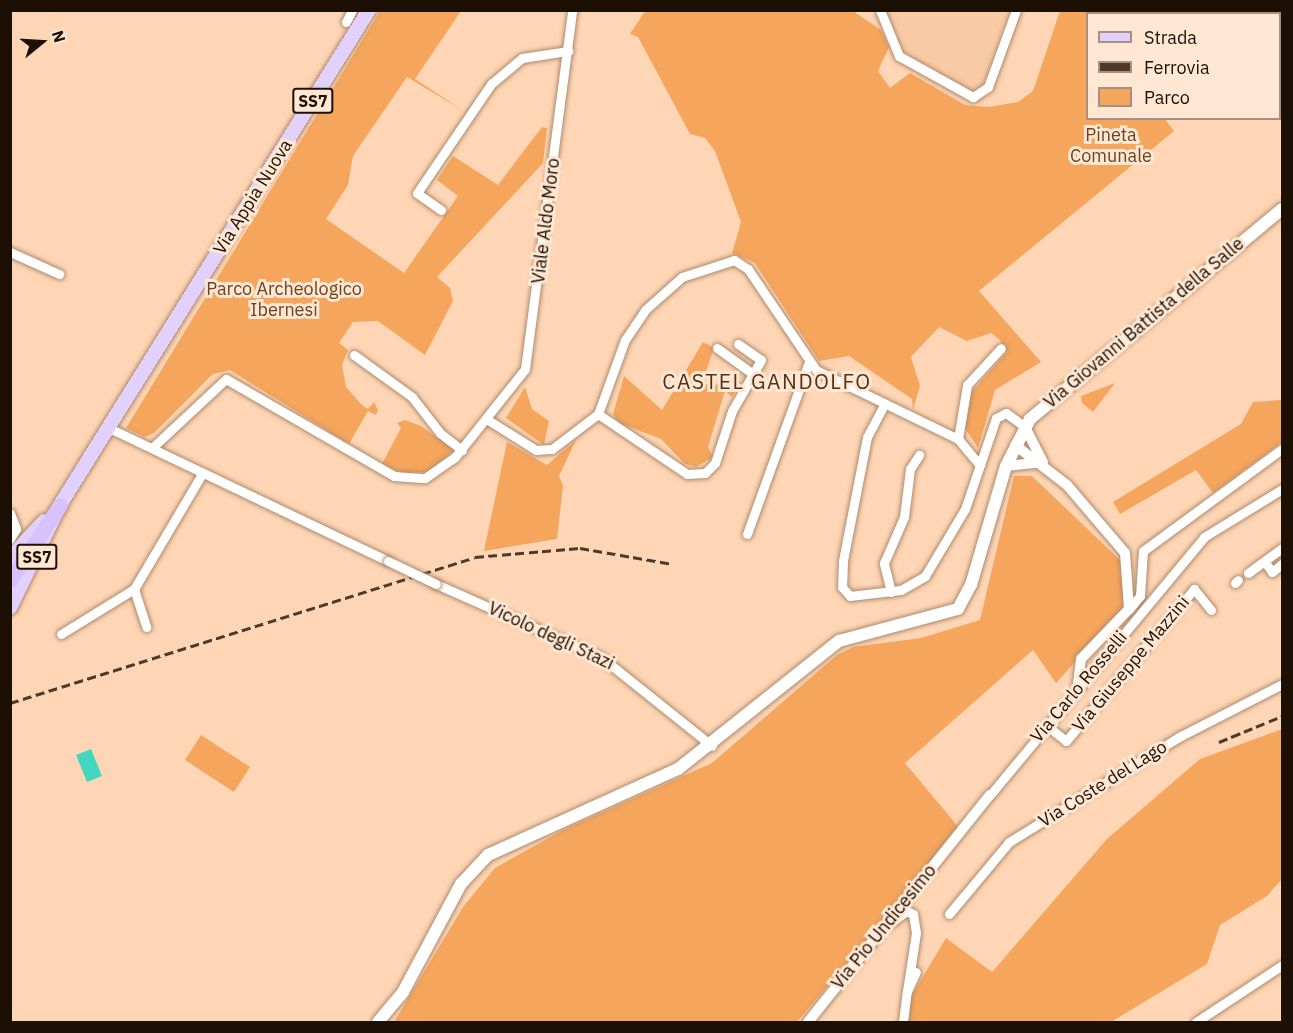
<!DOCTYPE html>
<style>
body{margin:0}
#map{position:relative;width:1293px;height:1033px;overflow:hidden;background:#fed6b5;font-family:"IBM Plex Sans",sans-serif}
div>[style]{position:absolute}
.built>*{inset:0;background:#f8cba5}
.green>*{inset:0;background:#f5a55c}
.water>*{inset:0;background:#43d7c2}
.roads{filter:drop-shadow(0 0 2px #af8a6c) drop-shadow(0 0 2px #af8a6c)}
.minor>*{height:9px;margin:-4.5px;padding:0 4.5px;transform-origin:4.5px;border-radius:4.5px;background:#fff}
.tertiary>*{height:10px;margin:-5px;padding:0 5px;transform-origin:5px;border-radius:5px;background:#fff}
.secondary>*{height:12px;margin:-6px;padding:0 6px;transform-origin:6px;border-radius:6px;background:#fff}
.primary>*{height:14px;margin:-7px;padding:0 7px;transform-origin:7px;border-radius:7px;background:#e1d1fc}
.trunk>*{height:15px;margin:-7.5px;padding:0 7.5px;transform-origin:7.5px;border-radius:7.5px;background:#d7c2fb}
.rail>*{height:3px;margin-top:-1.5px;transform-origin:0;background:repeating-linear-gradient(90deg,#4d3a2a 0 9px,transparent 0 13.5px)}
.bridges{filter:drop-shadow(0 0 2px #af8a6c) drop-shadow(0 0 2px #af8a6c)}
.minor-bridge>*{height:9px;margin:-4.5px;padding:0 4.5px;transform-origin:4.5px;border-radius:4.5px;background:#fff}
span{translate:-50% -50%;white-space:nowrap;text-align:center;line-height:1.15;-webkit-text-stroke:6px #ffe7d3;paint-order:stroke}
.shield-label span{padding:2px 4px;background:#ffe7d3;border:2px solid;border-radius:4px;-webkit-text-stroke-width:0}
.shield-label{font-size:16px;color:#1c0f04;font-weight:700}
.park-label{font-size:18px;color:#6b431e}
.street-label{font-size:18px;color:#1c0f04}
.quarter-label{font-size:21px;color:#513215;letter-spacing:1.5px}
.frame{position:absolute;inset:0;border:12px solid #1c0f04;pointer-events:none}
.legend{position:absolute;left:1086px;top:12px;width:195px;height:108px;box-sizing:border-box;background:#ffe7d3;border:2px solid #a49180;margin:0;padding:8px 10px;list-style:none;font-size:18px;color:#1c0f04}
.legend li{display:flex;align-items:center;gap:12px;height:30px}
.legend b{width:30px;border:2px solid #a49180}
.north{position:absolute;left:12px;top:12px;width:60px;height:60px;-webkit-text-stroke:4px #ffe7d3;paint-order:stroke;rotate:72deg;font-size:16px;font-weight:700;line-height:24px;text-align:center;color:#1c0f04}
.north::after{content:'';display:block;margin:auto;width:21px;height:27px;background:#1c0f04;clip-path:polygon(50% 0,100% 100%,50% 72%,0 100%)}
</style>
<div id="map">
<div class="built">
<i style="clip-path:polygon(886px 11px,1009px 11px,981px 90px,967px 93px,904px 53px)"></i>
</div>
<div class="green">
<i style="clip-path:polygon(1239px 10px,1243px 13px,1088px 14px,1088px 118px,1165px 119px,1174px 131px,979px 291px,1041px 362px,995px 390px,978px 448px,965px 428px,969px 395px,1007px 352px,999px 339px,991px 333px,967px 341px,939px 327px,911px 357px,920px 386px,913px 410px,912px 399px,849px 356px,819px 361px,755px 263px,732px 253px,741px 222px,715px 151px,705px 138px,690px 134px,638px 37px,630px 34px,645px 11px,853px 11px,881px 30px,889px 47px,878px 71px,890px 88px,910px 73px,965px 105px,989px 107px,1018px 102px,1033px 91px,1060px 11px)"></i>
<i style="clip-path:polygon(380px 11px,461px 11px,415px 79px,464px 111px,407px 77px,353px 156px,348px 185px,326px 219px,404px 273px,458px 196px,437px 180px,453px 156px,498px 185px,542px 127px,547px 128px,543px 163px,437px 277px,450px 288px,453px 301px,425px 355px,378px 321px,353px 322px,339px 343px,348px 350px,342px 365px,346px 387px,362px 405px,368px 409px,374px 402px,378px 410px,376px 415px,368px 411px,349px 444px,230px 370px,213px 374px,154px 433px,144px 437px,126px 428px)"></i>
<i style="clip-path:polygon(703px 342px,714px 348px,702px 383px,715px 386px,725px 374px,741px 382px,732px 397px,725px 391px,708px 447px,713px 457px,696px 467px,685px 464px,661px 439px,619px 423px,613px 414px,624px 376px,662px 410px)"></i>
<i style="clip-path:polygon(1115px 383px,1093px 412px,1082px 403px,1081px 396px)"></i>
<i style="clip-path:polygon(525px 387px,532px 409px,549px 421px,544px 445px,506px 418px)"></i>
<i style="clip-path:polygon(1282px 400px,1282px 442px,1213px 493px,1196px 470px,1120px 514px,1113px 502px,1241px 424px,1253px 402px)"></i>
<i style="clip-path:polygon(405px 420px,421px 426px,454px 450px,428px 472px,403px 473px,382px 464px,401px 428px,397px 423px)"></i>
<i style="clip-path:polygon(576px 440px,559px 476px,563px 486px,557px 539px,484px 551px,507px 442px,547px 465px)"></i>
<i style="clip-path:polygon(1014px 476px,1032px 476px,1121px 561px,1124px 608px,1056px 683px,1033px 650px,905px 763px,960px 829px,797px 1022px,394px 1022px,463px 907px,495px 868px,563px 830px,712px 763px,837px 655px,853px 647px,921px 638px,980px 620px)"></i>
<i style="clip-path:polygon(1282px 729px,1282px 879px,1267px 896px,1220px 925px,1207px 964px,1111px 1022px,907px 1022px,909px 1000px,946px 938px,992px 972px,1107px 839px,1200px 759px)"></i>
<i style="clip-path:polygon(201px 735px,250px 767px,234px 792px,185px 760px)"></i>
</div>
<div class="water">
<i style="clip-path:polygon(91px 749px,102px 776px,87px 782px,76px 755px)"></i>
</div>
<div class="roads">
<div class="minor">
<i style="left:880px;top:10px;width:50px;rotate:67.6deg"></i>
<i style="left:899px;top:56px;width:85px;rotate:29deg"></i>
<i style="left:973px;top:97px;width:18px;rotate:-34deg"></i>
<i style="left:988px;top:87px;width:82px;rotate:-70deg"></i>
<i style="left:346px;top:22px;width:13px;rotate:-63deg"></i>
<i style="left:441px;top:210px;width:29px;rotate:-145deg"></i>
<i style="left:417px;top:193px;width:132px;rotate:-55.8deg"></i>
<i style="left:491px;top:84px;width:40px;rotate:-40deg"></i>
<i style="left:522px;top:58px;width:47px;rotate:-8.7deg"></i>
<i style="left:10px;top:252px;width:54px;rotate:24.2deg"></i>
<i style="left:717px;top:348px;width:44px;rotate:35.8deg"></i>
<i style="left:354px;top:355px;width:72px;rotate:35.9deg"></i>
<i style="left:412px;top:397px;width:46px;rotate:52.1deg"></i>
<i style="left:440px;top:433px;width:28px;rotate:38deg"></i>
<i style="left:884px;top:405px;width:36px;rotate:118deg"></i>
<i style="left:867px;top:437px;width:126px;rotate:101deg"></i>
<i style="left:843px;top:561px;width:26px;rotate:92deg"></i>
<i style="left:842px;top:587px;width:12px;rotate:48deg"></i>
<i style="left:850px;top:596px;width:51px;rotate:-6.7deg"></i>
<i style="left:901px;top:590px;width:28px;rotate:-30deg"></i>
<i style="left:925px;top:576px;width:78px;rotate:-59.2deg"></i>
<i style="left:965px;top:509px;width:96px;rotate:-71.2deg"></i>
<i style="left:996px;top:418px;width:11px;rotate:-27deg"></i>
<i style="left:1006px;top:413px;width:24px;rotate:36deg"></i>
<i style="left:598px;top:414px;width:107px;rotate:34deg"></i>
<i style="left:687px;top:474px;width:18px;rotate:-3deg"></i>
<i style="left:705px;top:473px;width:14px;rotate:-45deg"></i>
<i style="left:715px;top:463px;width:55px;rotate:-71.9deg"></i>
<i style="left:732px;top:411px;width:59px;rotate:-60.4deg"></i>
<i style="left:761px;top:360px;width:28px;rotate:-145deg"></i>
<i style="left:488px;top:420px;width:57px;rotate:32deg"></i>
<i style="left:536px;top:450px;width:16px;rotate:-4deg"></i>
<i style="left:552px;top:449px;width:58px;rotate:-37.3deg"></i>
<i style="left:598px;top:414px;width:79px;rotate:-70deg"></i>
<i style="left:625px;top:340px;width:37px;rotate:-56deg"></i>
<i style="left:646px;top:309px;width:48px;rotate:-41.6deg"></i>
<i style="left:682px;top:277px;width:55px;rotate:-18.1deg"></i>
<i style="left:734px;top:260px;width:17px;rotate:33deg"></i>
<i style="left:748px;top:269px;width:122px;rotate:56deg"></i>
<i style="left:816px;top:370px;width:158px;rotate:25.9deg"></i>
<i style="left:958px;top:439px;width:34px;rotate:50deg"></i>
<i style="left:107px;top:427px;width:311px;rotate:25.5deg"></i>
<i style="left:958px;top:439px;width:55px;rotate:-80.5deg"></i>
<i style="left:967px;top:385px;width:50px;rotate:-47.4deg"></i>
<i style="left:153px;top:447px;width:100px;rotate:-43deg"></i>
<i style="left:226px;top:379px;width:194px;rotate:30deg"></i>
<i style="left:394px;top:476px;width:31px;rotate:4deg"></i>
<i style="left:425px;top:478px;width:37px;rotate:-35deg"></i>
<i style="left:455px;top:457px;width:112px;rotate:-51.5deg"></i>
<i style="left:525px;top:369px;width:362px;rotate:-82.5deg"></i>
<i style="left:10px;top:513px;width:17px;rotate:69deg"></i>
<i style="left:16px;top:529px;width:12px;rotate:121deg"></i>
<i style="left:747px;top:534px;width:183px;rotate:-70.2deg"></i>
<i style="left:1265px;top:562px;width:12px;rotate:55deg"></i>
<i style="left:1272px;top:572px;width:13px;rotate:-39deg"></i>
<i style="left:1248px;top:573px;width:42px;rotate:-36.3deg"></i>
<i style="left:1235px;top:583px;width:4px;rotate:-45deg"></i>
<i style="left:436px;top:584px;width:180px;rotate:23.9deg"></i>
<i style="left:601px;top:657px;width:142px;rotate:38.7deg"></i>
<i style="left:134px;top:589px;width:40px;rotate:72deg"></i>
<i style="left:891px;top:592px;width:30px;rotate:-104deg"></i>
<i style="left:884px;top:563px;width:50px;rotate:-66.5deg"></i>
<i style="left:904px;top:517px;width:48px;rotate:-82.9deg"></i>
<i style="left:910px;top:469px;width:17px;rotate:-57deg"></i>
<i style="left:1129px;top:609px;width:17px;rotate:-50deg"></i>
<i style="left:1140px;top:596px;width:45px;rotate:-86.2deg"></i>
<i style="left:1143px;top:551px;width:172px;rotate:-36.3deg"></i>
<i style="left:61px;top:634px;width:86px;rotate:-31.7deg"></i>
<i style="left:134px;top:589px;width:134px;rotate:-59.4deg"></i>
<i style="left:1047px;top:726px;width:24px;rotate:38deg"></i>
<i style="left:1066px;top:741px;width:199px;rotate:-49.9deg"></i>
<i style="left:1194px;top:589px;width:27px;rotate:51deg"></i>
<i style="left:990px;top:795px;width:335px;rotate:-50.3deg"></i>
<i style="left:1204px;top:537px;width:92px;rotate:-31.6deg"></i>
<i style="left:949px;top:914px;width:94px;rotate:-50.2deg"></i>
<i style="left:1009px;top:842px;width:200px;rotate:-31.7deg"></i>
<i style="left:1179px;top:737px;width:116px;rotate:-27.2deg"></i>
<i style="left:886px;top:926px;width:26px;rotate:-36deg"></i>
<i style="left:907px;top:911px;width:7px;rotate:27deg"></i>
<i style="left:913px;top:914px;width:19px;rotate:81deg"></i>
<i style="left:916px;top:933px;width:59px;rotate:98.8deg"></i>
<i style="left:907px;top:991px;width:21px;rotate:-65deg"></i>
<i style="left:903px;top:1022px;width:31px;rotate:-83deg"></i>
<i style="left:1196px;top:1022px;width:103px;rotate:-33.5deg"></i>
</div>
<div class="tertiary">
<i style="left:1249px;top:10px;width:7px;rotate:34deg"></i>
<i style="left:1280px;top:28px;width:3px;rotate:45deg"></i>
<i style="left:1025px;top:427px;width:39px;rotate:63deg"></i>
<i style="left:1015px;top:445px;width:66px;rotate:37.6deg"></i>
<i style="left:1067px;top:485px;width:89px;rotate:49.5deg"></i>
<i style="left:1125px;top:553px;width:56px;rotate:85.9deg"></i>
<i style="left:1129px;top:609px;width:69px;rotate:133.8deg"></i>
<i style="left:1081px;top:659px;width:31px;rotate:97deg"></i>
<i style="left:1006px;top:466px;width:37px;rotate:-6deg"></i>
<i style="left:808px;top:1022px;width:291px;rotate:-51.3deg"></i>
</div>
<div class="secondary">
<i style="left:378px;top:1022px;width:39px;rotate:-50deg"></i>
<i style="left:403px;top:992px;width:123px;rotate:-61.8deg"></i>
<i style="left:461px;top:884px;width:40px;rotate:-47deg"></i>
<i style="left:488px;top:855px;width:209px;rotate:-24.4deg"></i>
<i style="left:678px;top:769px;width:206px;rotate:-38.5deg"></i>
<i style="left:839px;top:641px;width:123px;rotate:-15.1deg"></i>
<i style="left:958px;top:609px;width:27px;rotate:-62deg"></i>
<i style="left:971px;top:585px;width:124px;rotate:-73.6deg"></i>
<i style="left:1006px;top:466px;width:53px;rotate:-62.9deg"></i>
<i style="left:1030px;top:419px;width:328px;rotate:-39.8deg"></i>
</div>
<div class="primary">
<i style="left:10px;top:558px;width:50px;rotate:-47.4deg"></i>
<i style="left:10px;top:608px;width:114px;rotate:-64.1deg"></i>
<i style="left:60px;top:505px;width:584px;rotate:-58.03deg"></i>
</div>
<div class="trunk">
<i style="left:10px;top:580px;width:90px;rotate:-56.3deg"></i>
</div>
</div>
<div class="rail">
<i style="left:10px;top:703px;width:487px;rotate:-17.4deg"></i>
<i style="left:475px;top:557px;width:105px;rotate:-4.9deg"></i>
<i style="left:580px;top:548px;width:94px;rotate:9.8deg"></i>
<i style="left:1219px;top:742px;width:68px;rotate:-22.4deg"></i>
</div>
<div class="bridges">
<div class="minor-bridge">
<i style="left:388px;top:561px;width:53px;rotate:25.6deg"></i>
</div>
</div>
<div class="shield-label">
<span style="left:313px;top:101px">SS7</span>
<span style="left:37px;top:557px">SS7</span>
</div>
<div class="park-label">
<span style="left:1111px;top:146px">Pineta<br>Comunale</span>
<span style="left:284px;top:300px">Parco Archeologico<br>Ibernesi</span>
</div>
<div class="street-label">
<span style="left:253px;top:197px;rotate:-58deg">Via Appia Nuova</span>
<span style="left:546px;top:221px;rotate:-83deg">Viale Aldo Moro</span>
<span style="left:1144px;top:323px;rotate:-40deg">Via Giovanni Battista della Salle</span>
<span style="left:551px;top:636px;rotate:25deg">Vicolo degli Stazi</span>
<span style="left:1131px;top:664px;rotate:-50deg">Via Giuseppe Mazzini</span>
<span style="left:1079px;top:687px;rotate:-50deg">Via Carlo Rosselli</span>
<span style="left:1103px;top:784px;rotate:-32deg">Via Coste del Lago</span>
<span style="left:884px;top:927px;rotate:-51deg">Via Pio Undicesimo</span>
</div>
<div class="quarter-label">
<span style="left:767px;top:381px">CASTEL GANDOLFO</span>
</div>
<div class="frame"></div>
<ul class="legend">
<li><b style="height:8px;background:#e1d1fc"></b>Strada</li>
<li><b style="height:8px;background:#4d3a2a"></b>Ferrovia</li>
<li><b style="height:16px;background:#f5a55c"></b>Parco</li>
</ul>
<div class="north">N</div>
</div>
